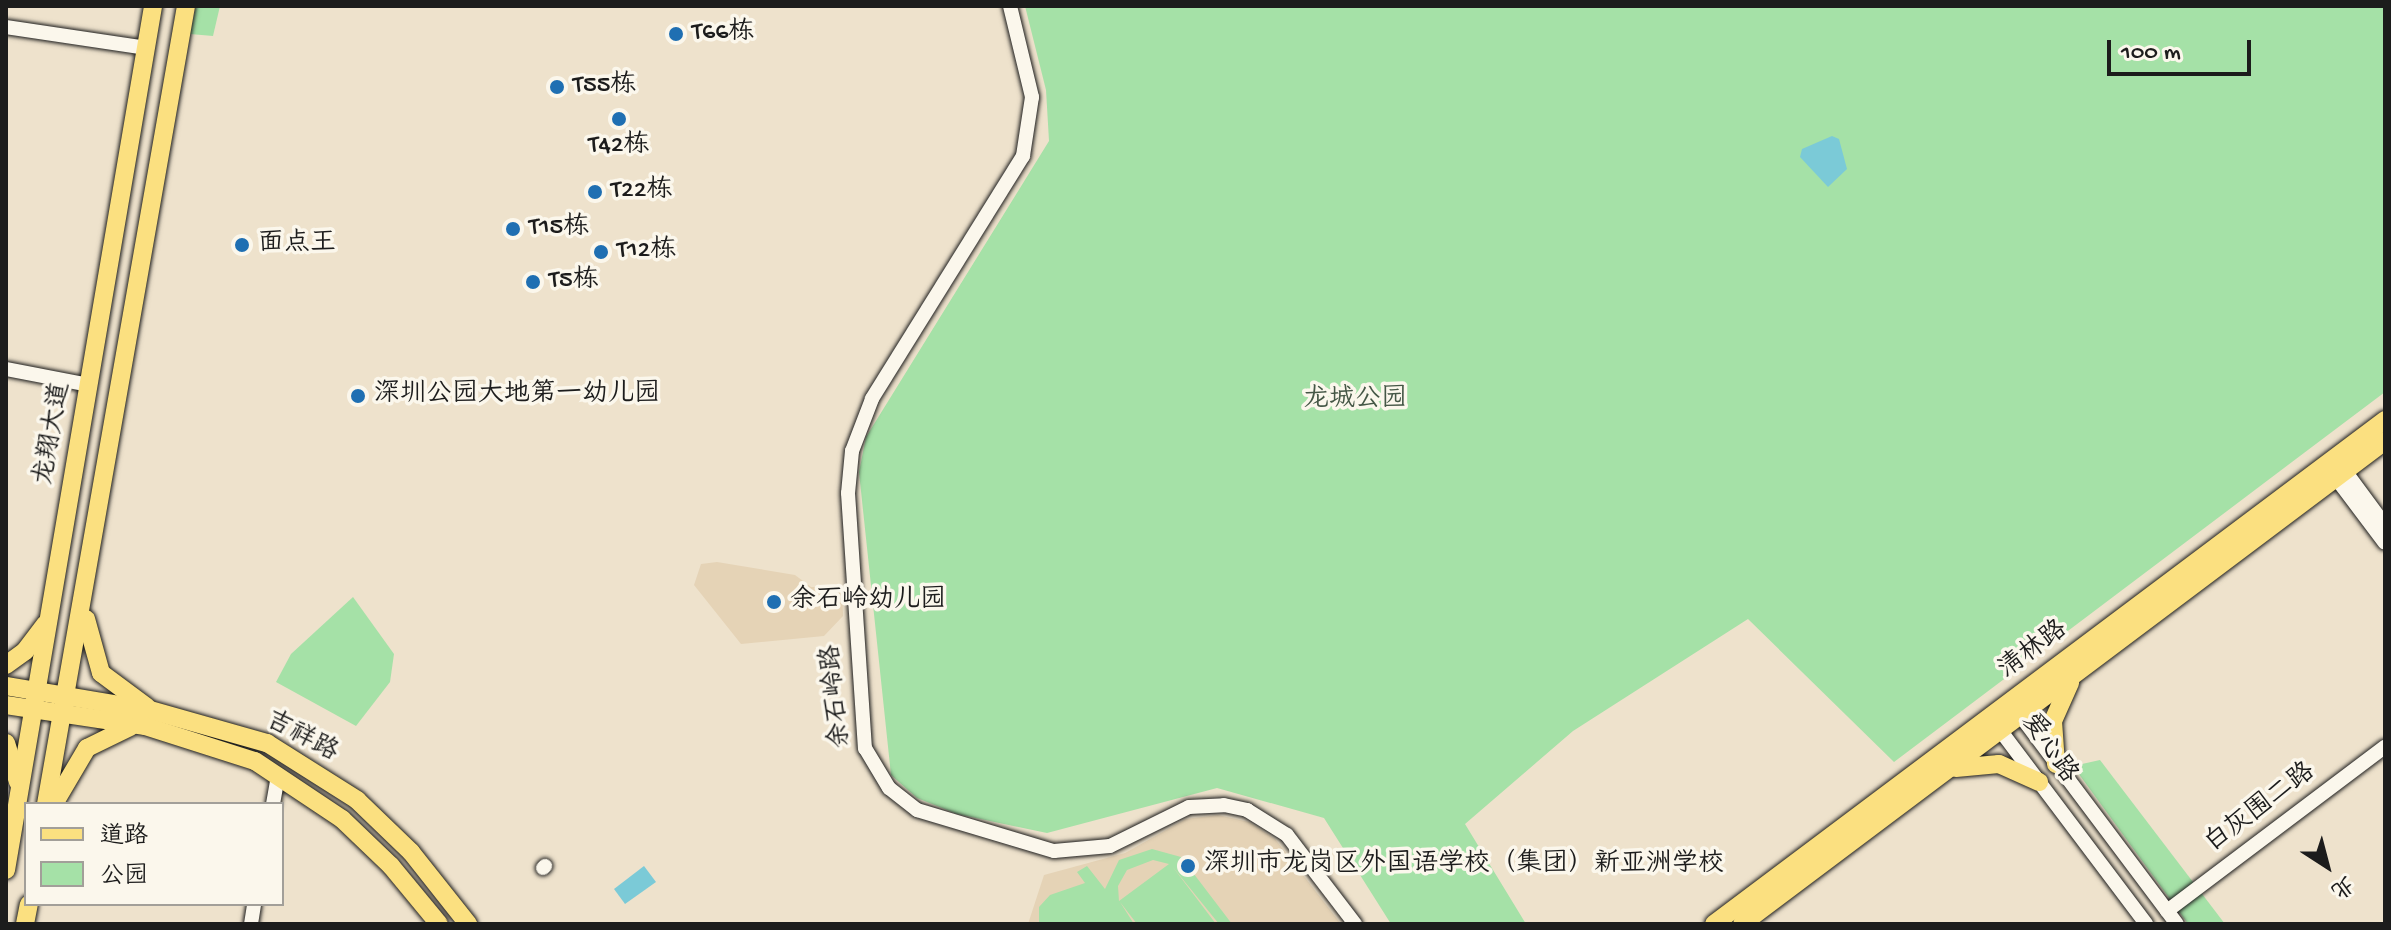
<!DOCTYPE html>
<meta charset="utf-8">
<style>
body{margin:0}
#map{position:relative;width:2391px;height:930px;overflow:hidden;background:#eee2cc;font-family:"Gochi Hand","LXGW WenKai TC",sans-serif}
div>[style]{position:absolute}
.built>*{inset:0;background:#e5d3b6}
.green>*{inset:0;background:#a5e1a7}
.water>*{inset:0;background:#7bcad7}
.roads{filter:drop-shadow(0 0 2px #1c1c1c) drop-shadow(0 0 2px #1c1c1c)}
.minor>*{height:14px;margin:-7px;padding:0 7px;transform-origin:7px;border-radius:7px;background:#fbf7ec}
.major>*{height:18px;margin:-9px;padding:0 9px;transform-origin:9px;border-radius:9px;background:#fbe080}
.dots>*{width:22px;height:22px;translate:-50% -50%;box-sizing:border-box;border:4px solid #fbf7ec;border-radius:50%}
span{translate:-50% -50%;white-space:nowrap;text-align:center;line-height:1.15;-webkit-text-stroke:7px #fbf7ec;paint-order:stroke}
.poi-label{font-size:26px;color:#1c1c1c}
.left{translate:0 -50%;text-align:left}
.park-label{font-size:26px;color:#455746}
.street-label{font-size:26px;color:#1c1c1c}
.frame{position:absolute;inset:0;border:8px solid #1c1c1c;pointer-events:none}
.legend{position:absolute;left:24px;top:802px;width:260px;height:104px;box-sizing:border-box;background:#fbf7ec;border:2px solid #a29f99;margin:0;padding:10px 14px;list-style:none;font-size:24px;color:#1c1c1c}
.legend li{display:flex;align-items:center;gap:16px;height:40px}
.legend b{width:40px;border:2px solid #a29f99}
.north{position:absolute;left:2287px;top:826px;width:80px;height:80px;-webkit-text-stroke:6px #fbf7ec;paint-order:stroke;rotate:144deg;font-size:22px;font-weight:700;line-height:32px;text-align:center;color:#1c1c1c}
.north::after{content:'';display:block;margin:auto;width:28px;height:36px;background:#1c1c1c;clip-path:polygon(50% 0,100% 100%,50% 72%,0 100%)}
.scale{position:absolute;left:2107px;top:40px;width:144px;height:36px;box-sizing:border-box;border:4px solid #1c1c1c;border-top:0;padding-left:10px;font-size:24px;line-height:28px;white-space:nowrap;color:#1c1c1c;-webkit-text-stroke:6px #fbf7ec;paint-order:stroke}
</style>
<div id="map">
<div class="built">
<i style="clip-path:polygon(717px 562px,795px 575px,811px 587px,842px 587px,843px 616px,824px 636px,741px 644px,694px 585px,701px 564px)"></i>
<i style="clip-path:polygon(1218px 815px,1249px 822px,1275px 839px,1341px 924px,1028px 924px,1044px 875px,1125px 853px,1186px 819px)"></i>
</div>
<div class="green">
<i style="clip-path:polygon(196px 6px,220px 6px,213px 36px,190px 34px)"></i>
<i style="clip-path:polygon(1025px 6px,2385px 6px,2385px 392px,1894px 762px,1748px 619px,1573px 731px,1465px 824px,1526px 924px,1391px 924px,1324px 818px,1217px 788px,1047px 833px,957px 814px,917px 798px,891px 775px,859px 472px,866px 437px,1049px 141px,1046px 90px)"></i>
<i style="clip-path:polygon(353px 597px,394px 654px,390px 682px,356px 726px,276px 682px,291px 654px)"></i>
<i style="clip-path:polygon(2100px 760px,2225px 924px,2188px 924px,2073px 766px)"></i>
<i style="clip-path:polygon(evenodd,1152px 849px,1181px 857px,1232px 924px,1219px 924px,1172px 866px,1216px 924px,1137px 924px,1120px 902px,1134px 924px,1039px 924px,1039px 907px,1050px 895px,1085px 883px,1077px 872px,1087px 866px,1105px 889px,1119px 860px,1152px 849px,1153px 860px,1169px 864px,1119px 901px,1118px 886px,1127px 870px,1153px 860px)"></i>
</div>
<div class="water">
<i style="clip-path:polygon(1832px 136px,1839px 139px,1847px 169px,1828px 187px,1800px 157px,1802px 149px)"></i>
<i style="clip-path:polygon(644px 866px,656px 882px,625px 904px,614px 889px)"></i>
</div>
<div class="roads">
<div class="minor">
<i style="left:1010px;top:6px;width:94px;rotate:76.4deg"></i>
<i style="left:1032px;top:97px;width:60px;rotate:98.7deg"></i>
<i style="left:1023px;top:156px;width:286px;rotate:121.9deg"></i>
<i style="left:872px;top:399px;width:56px;rotate:111deg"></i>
<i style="left:852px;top:451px;width:42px;rotate:95.4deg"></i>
<i style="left:848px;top:493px;width:256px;rotate:86.2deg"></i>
<i style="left:865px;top:748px;width:47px;rotate:59deg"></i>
<i style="left:889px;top:788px;width:36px;rotate:38deg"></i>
<i style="left:917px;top:810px;width:143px;rotate:16.7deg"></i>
<i style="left:1054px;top:851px;width:56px;rotate:-5.1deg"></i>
<i style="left:1110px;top:846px;width:88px;rotate:-26.3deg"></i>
<i style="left:1189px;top:807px;width:35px;rotate:-3deg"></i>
<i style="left:1224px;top:805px;width:24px;rotate:12deg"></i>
<i style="left:1247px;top:810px;width:47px;rotate:32deg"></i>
<i style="left:1287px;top:835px;width:112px;rotate:52.6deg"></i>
<i style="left:6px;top:27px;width:142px;rotate:8.5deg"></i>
<i style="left:6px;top:369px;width:85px;rotate:10.9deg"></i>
<i style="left:2345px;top:471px;width:67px;rotate:53.5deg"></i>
<i style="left:2336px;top:478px;width:81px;rotate:53deg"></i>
<i style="left:2010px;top:713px;width:10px;rotate:11deg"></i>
<i style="left:2020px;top:715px;width:261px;rotate:53.1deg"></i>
<i style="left:1999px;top:720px;width:10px;rotate:84deg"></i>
<i style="left:2000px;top:730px;width:243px;rotate:53deg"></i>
<i style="left:273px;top:804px;width:28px;rotate:-80deg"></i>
<i style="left:543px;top:868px;width:3px;rotate:-45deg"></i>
<i style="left:2167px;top:911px;width:273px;rotate:-37deg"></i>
<i style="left:251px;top:924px;width:20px;rotate:-81deg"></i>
</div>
<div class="major">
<i style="left:86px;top:619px;width:56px;rotate:74.5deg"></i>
<i style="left:101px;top:673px;width:57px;rotate:36.5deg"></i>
<i style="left:6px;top:665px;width:24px;rotate:-36deg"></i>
<i style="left:25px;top:651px;width:34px;rotate:-53deg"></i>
<i style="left:6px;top:686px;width:146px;rotate:9.5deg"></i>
<i style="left:150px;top:710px;width:122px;rotate:15.8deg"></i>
<i style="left:267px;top:743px;width:107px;rotate:32.3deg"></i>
<i style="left:357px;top:800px;width:75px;rotate:43.9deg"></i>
<i style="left:411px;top:852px;width:92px;rotate:51.6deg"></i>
<i style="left:6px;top:705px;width:141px;rotate:8.6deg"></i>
<i style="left:145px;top:726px;width:115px;rotate:17.7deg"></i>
<i style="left:255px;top:761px;width:105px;rotate:33.7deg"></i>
<i style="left:342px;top:819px;width:68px;rotate:43.8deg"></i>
<i style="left:391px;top:866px;width:75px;rotate:50.4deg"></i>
<i style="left:6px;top:743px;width:41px;rotate:72.9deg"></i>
<i style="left:2056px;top:764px;width:43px;rotate:-94deg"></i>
<i style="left:2053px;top:721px;width:42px;rotate:-65.9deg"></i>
<i style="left:1956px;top:768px;width:43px;rotate:-5.3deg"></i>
<i style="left:1999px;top:764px;width:44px;rotate:24.2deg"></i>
<i style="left:46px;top:804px;width:810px;rotate:-80.05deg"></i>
<i style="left:54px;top:804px;width:65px;rotate:-59.5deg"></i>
<i style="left:87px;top:748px;width:48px;rotate:-26deg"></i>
<i style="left:6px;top:870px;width:876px;rotate:-80.34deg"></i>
<i style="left:25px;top:924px;width:20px;rotate:-79deg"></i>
<i style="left:1714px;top:924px;width:839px;rotate:-36.91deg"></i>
<i style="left:1742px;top:924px;width:804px;rotate:-36.91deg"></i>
</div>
</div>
<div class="dots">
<i style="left:676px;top:34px;background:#1f6fb2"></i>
<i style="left:557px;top:87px;background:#1f6fb2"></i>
<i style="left:619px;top:119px;background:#1f6fb2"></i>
<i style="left:595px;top:192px;background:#1f6fb2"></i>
<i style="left:513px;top:229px;background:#1f6fb2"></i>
<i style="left:242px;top:245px;background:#1f6fb2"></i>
<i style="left:601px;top:252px;background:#1f6fb2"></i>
<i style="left:533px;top:282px;background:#1f6fb2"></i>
<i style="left:358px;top:396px;background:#1f6fb2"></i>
<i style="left:774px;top:602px;background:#1f6fb2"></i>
<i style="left:1188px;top:866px;background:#1f6fb2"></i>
</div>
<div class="poi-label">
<span class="left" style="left:692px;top:34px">T66栋</span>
<span class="left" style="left:573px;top:87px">T55栋</span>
<span style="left:619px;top:147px">T42栋</span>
<span class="left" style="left:611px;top:192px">T22栋</span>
<span class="left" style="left:529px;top:229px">T15栋</span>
<span class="left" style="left:258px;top:245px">面点王</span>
<span class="left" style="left:617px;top:252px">T12栋</span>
<span class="left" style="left:549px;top:282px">T5栋</span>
<span class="left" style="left:374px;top:396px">深圳公园大地第一幼儿园</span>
<span class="left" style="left:790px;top:602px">余石岭幼儿园</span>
<span class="left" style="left:1204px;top:866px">深圳市龙岗区外国语学校（集团）新亚洲学校</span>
</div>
<div class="park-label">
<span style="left:1355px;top:401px">龙城公园</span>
</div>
<div class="street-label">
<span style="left:54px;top:434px;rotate:-80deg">龙翔大道</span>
<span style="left:2034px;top:651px;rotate:-37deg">清林路</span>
<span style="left:838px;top:696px;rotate:-96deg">余石岭路</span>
<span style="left:301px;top:738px;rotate:28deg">吉祥路</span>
<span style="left:2048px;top:749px;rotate:56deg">爱心路</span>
<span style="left:2261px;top:809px;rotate:-37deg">白灰围二路</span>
</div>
<div class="frame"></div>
<ul class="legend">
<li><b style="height:10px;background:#fbe080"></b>道路</li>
<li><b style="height:22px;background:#a5e1a7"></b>公园</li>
</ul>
<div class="north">北</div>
<div class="scale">100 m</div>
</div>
